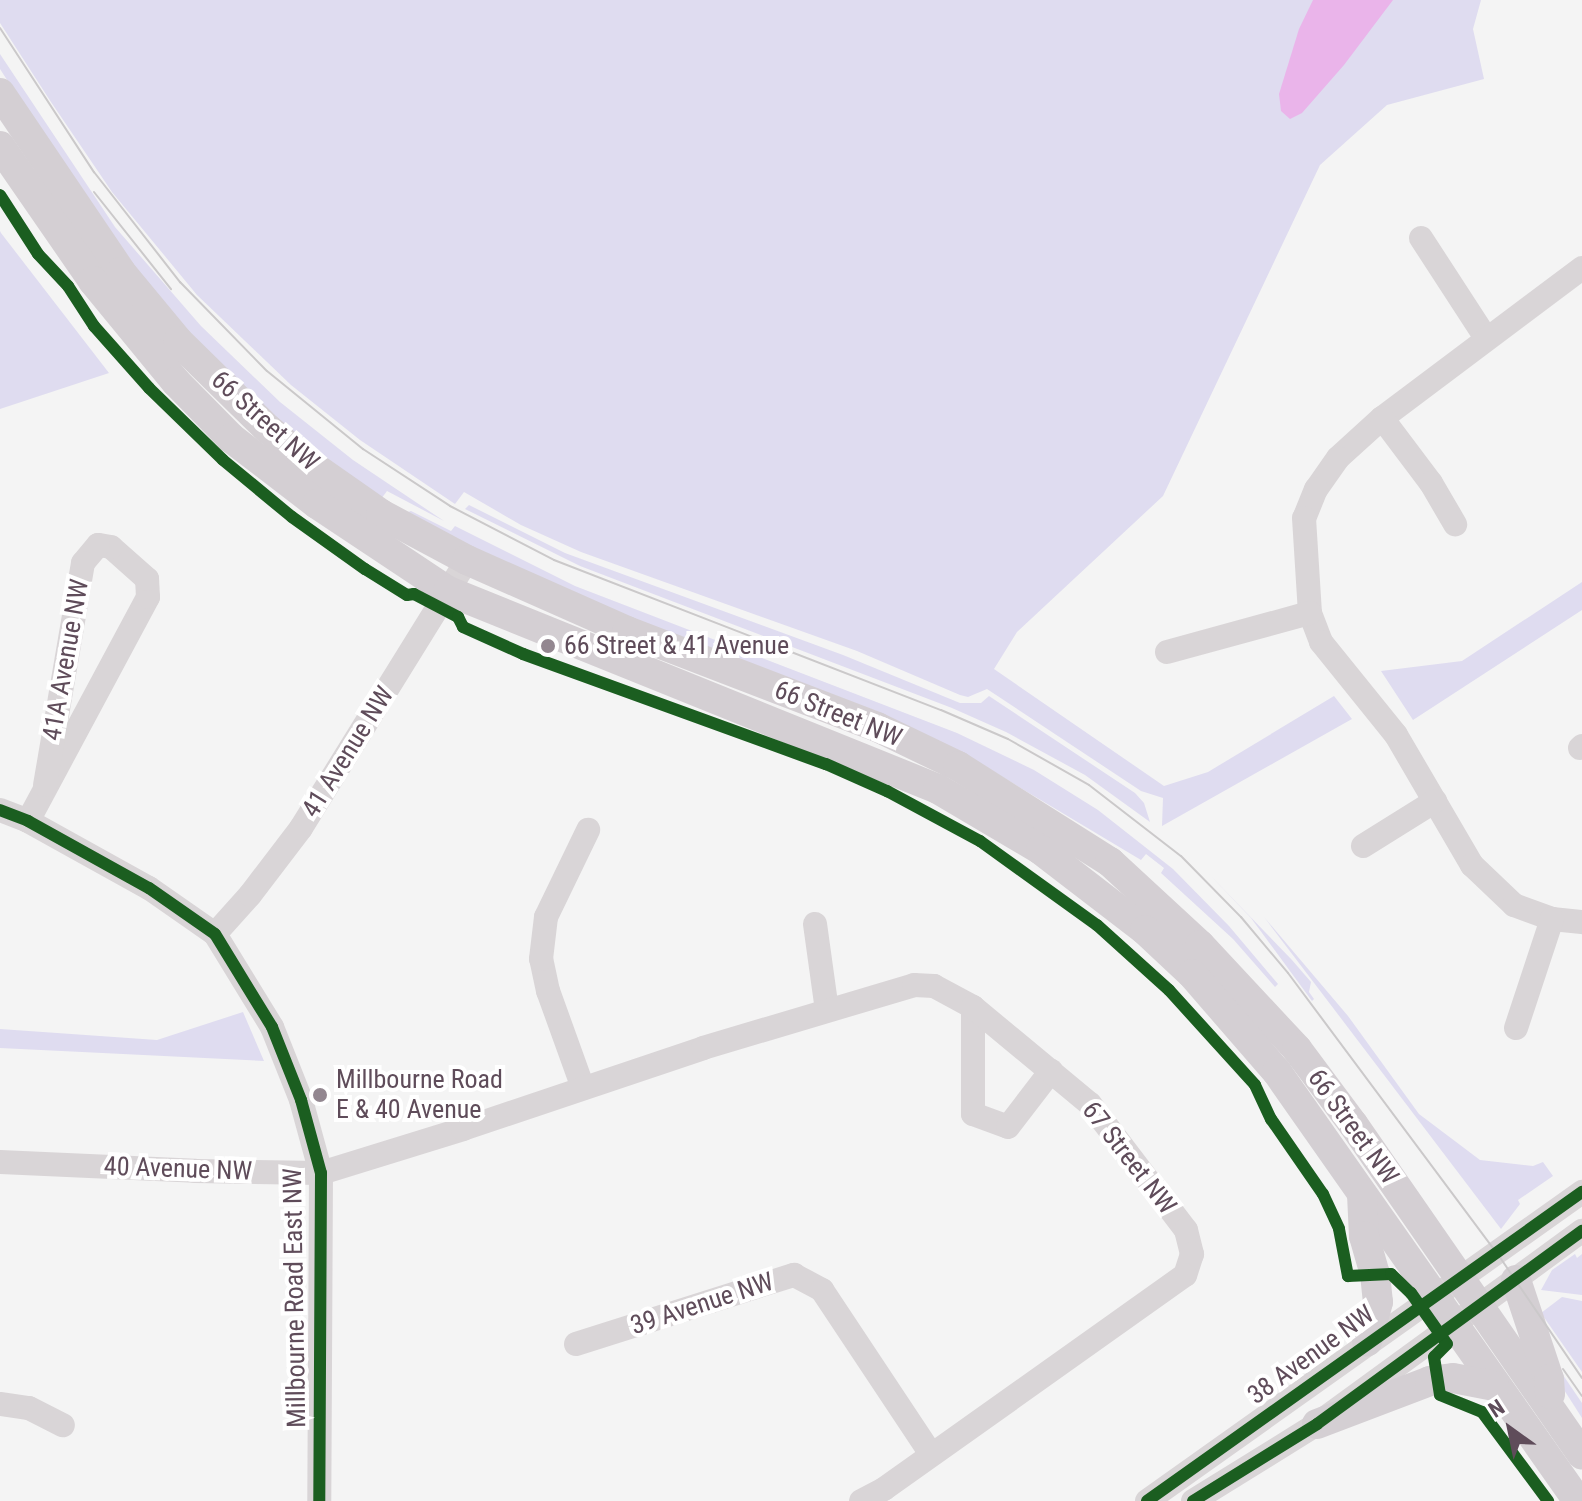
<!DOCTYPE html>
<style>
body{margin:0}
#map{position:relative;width:1582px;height:1501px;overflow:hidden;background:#f4f4f4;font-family:"Roboto Condensed",sans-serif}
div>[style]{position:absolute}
.green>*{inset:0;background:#dfdcf0}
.water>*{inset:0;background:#eab4ea}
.minor>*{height:24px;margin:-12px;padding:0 12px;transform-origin:12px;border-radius:12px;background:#d9d5d7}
.major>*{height:30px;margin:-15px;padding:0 15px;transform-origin:15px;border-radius:15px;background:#d4cfd3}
.tram>*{height:2px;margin:-1px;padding:0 1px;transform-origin:1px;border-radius:1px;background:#cbc9ca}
.cycleway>*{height:12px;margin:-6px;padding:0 6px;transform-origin:6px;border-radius:6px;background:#1b5e20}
.dots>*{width:22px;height:22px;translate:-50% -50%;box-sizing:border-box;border:4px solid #fff;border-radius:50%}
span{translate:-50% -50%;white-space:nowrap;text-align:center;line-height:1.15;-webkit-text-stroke:8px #fff;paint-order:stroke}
.street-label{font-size:26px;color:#5f4c5a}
.poi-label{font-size:26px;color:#5f4c5a}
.left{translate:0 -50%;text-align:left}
.north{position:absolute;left:1470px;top:1389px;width:80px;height:80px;-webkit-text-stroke:6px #fff;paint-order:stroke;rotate:327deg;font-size:22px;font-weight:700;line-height:32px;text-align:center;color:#5f4c5a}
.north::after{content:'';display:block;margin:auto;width:28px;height:36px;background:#5f4c5a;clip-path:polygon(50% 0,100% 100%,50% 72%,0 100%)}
</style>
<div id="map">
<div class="green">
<i style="clip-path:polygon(0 0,1481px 0,1473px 29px,1484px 79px,1387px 105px,1320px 165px,1163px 496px,1017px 632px,994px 669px,1164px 786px,1208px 772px,1334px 696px,1352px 719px,1162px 826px,1163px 798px,1141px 791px,987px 689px,968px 697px,960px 695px,857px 651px,581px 552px,521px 525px,464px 492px,455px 504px,360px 440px,291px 385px,197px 295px,112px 192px,51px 102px,0 23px)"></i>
<i style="clip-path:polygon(0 54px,115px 227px,201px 326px,280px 402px,353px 460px,444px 521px,387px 491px,381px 499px,289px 431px,164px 308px,85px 201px,0 69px)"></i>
<i style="clip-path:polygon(0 231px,1px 233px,109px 373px,0 409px)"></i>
<i style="clip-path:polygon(469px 505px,565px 553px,843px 655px,960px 703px,981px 703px,989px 696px,1135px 793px,1144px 803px,1150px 822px,1085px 775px,1006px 732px,952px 708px,580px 566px,465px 509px)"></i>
<i style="clip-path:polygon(411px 511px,451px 531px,455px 526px,575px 586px,957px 733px,1034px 770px,1098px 810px,1173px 869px,1229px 926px,1278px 984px,1275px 987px,1233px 939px,1161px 873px,1164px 868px,1146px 854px,1141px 860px,959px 751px,876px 711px,531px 581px,408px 512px)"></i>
<i style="clip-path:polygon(1582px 582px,1582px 610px,1413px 720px,1381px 671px,1462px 661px)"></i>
<i style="clip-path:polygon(1207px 872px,1292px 960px,1311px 982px,1309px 992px,1314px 999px,1312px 1001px,1251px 918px)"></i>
<i style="clip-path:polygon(1264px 917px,1348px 1016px,1419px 1114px,1480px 1160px,1533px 1166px,1543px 1162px,1553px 1176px,1518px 1200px,1520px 1204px,1501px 1229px)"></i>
<i style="clip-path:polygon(243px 1012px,264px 1061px,0 1048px,0 1029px,157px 1040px)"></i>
<i style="clip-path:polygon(1575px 1254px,1577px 1258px,1582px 1254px,1582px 1295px,1541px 1290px,1552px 1270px)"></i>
<i style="clip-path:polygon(1562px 1297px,1582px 1301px,1582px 1372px,1541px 1313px)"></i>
<i style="clip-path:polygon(1546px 1350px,1582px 1403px,1582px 1418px,1559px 1382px)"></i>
</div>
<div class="water">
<i style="clip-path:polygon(1313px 0,1393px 0,1344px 65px,1302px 113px,1290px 119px,1281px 111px,1279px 94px,1299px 29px)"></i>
</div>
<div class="minor">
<i style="left:1421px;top:238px;width:119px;rotate:57deg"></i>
<i style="left:1582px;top:268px;width:250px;rotate:143.1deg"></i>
<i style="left:1382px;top:418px;width:59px;rotate:137.7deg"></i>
<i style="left:1338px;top:458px;width:38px;rotate:125deg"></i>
<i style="left:1316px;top:489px;width:31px;rotate:112deg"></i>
<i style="left:1304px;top:518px;width:95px;rotate:86.4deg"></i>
<i style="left:1310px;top:613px;width:31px;rotate:69deg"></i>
<i style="left:1321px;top:642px;width:119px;rotate:51.1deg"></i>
<i style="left:1396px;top:735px;width:151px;rotate:59.7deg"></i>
<i style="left:1472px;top:865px;width:58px;rotate:43.6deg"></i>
<i style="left:1514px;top:905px;width:40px;rotate:20.2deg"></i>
<i style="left:1552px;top:919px;width:30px;rotate:6deg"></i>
<i style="left:1382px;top:418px;width:81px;rotate:53deg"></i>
<i style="left:1431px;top:483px;width:48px;rotate:59.7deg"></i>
<i style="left:1167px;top:652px;width:148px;rotate:-15.3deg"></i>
<i style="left:1580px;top:748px;width:3px;rotate:-45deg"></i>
<i style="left:0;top:810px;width:30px;rotate:21deg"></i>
<i style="left:28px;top:821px;width:138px;rotate:29deg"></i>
<i style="left:149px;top:888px;width:80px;rotate:34.9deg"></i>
<i style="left:215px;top:934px;width:109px;rotate:58.5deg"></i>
<i style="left:272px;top:1027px;width:79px;rotate:68.3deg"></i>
<i style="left:301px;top:1100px;width:76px;rotate:74.7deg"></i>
<i style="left:321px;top:1173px;width:328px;rotate:90.3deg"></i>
<i style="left:28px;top:821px;width:254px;rotate:-61.8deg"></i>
<i style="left:148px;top:597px;width:18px;rotate:-93deg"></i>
<i style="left:147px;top:579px;width:48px;rotate:-138.4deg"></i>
<i style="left:111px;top:547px;width:13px;rotate:-171deg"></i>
<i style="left:98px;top:545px;width:23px;rotate:130deg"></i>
<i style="left:83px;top:563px;width:225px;rotate:99.7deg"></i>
<i style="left:1363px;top:846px;width:85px;rotate:-32deg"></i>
<i style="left:815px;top:924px;width:87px;rotate:82.1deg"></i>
<i style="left:215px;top:934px;width:52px;rotate:-48.1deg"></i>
<i style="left:250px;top:895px;width:84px;rotate:-52.7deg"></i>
<i style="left:301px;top:828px;width:315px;rotate:-58.2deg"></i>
<i style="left:973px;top:1007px;width:107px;rotate:90deg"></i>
<i style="left:973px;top:1114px;width:37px;rotate:20deg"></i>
<i style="left:1008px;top:1127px;width:71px;rotate:-52.5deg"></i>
<i style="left:1516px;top:1028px;width:115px;rotate:-71.7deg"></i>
<i style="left:583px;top:1088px;width:103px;rotate:-109.8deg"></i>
<i style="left:548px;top:991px;width:33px;rotate:-102deg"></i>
<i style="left:541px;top:959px;width:42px;rotate:-83.2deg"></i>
<i style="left:546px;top:917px;width:97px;rotate:-64.2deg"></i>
<i style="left:0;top:1162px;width:195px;rotate:2.6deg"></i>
<i style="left:195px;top:1171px;width:126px;rotate:0.9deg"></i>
<i style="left:321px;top:1173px;width:149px;rotate:-17.2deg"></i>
<i style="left:463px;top:1129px;width:253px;rotate:-18.6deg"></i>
<i style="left:703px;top:1048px;width:220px;rotate:-16.6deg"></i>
<i style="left:914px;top:985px;width:20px;rotate:3deg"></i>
<i style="left:934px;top:986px;width:44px;rotate:28.3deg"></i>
<i style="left:973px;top:1007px;width:152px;rotate:39.7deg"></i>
<i style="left:1090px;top:1104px;width:158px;rotate:52.7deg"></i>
<i style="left:1186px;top:1230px;width:25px;rotate:76deg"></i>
<i style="left:1192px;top:1254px;width:22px;rotate:108deg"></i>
<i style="left:1185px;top:1275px;width:369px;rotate:144.6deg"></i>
<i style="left:884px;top:1489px;width:26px;rotate:152deg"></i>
<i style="left:576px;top:1344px;width:229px;rotate:-17.6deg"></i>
<i style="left:794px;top:1275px;width:32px;rotate:28deg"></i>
<i style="left:822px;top:1290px;width:197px;rotate:56.4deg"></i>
<i style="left:0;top:1404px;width:29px;rotate:8deg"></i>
<i style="left:29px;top:1408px;width:38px;rotate:27deg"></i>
<i style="left:1147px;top:1501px;width:534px;rotate:-35.39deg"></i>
<i style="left:1193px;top:1501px;width:146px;rotate:-31.8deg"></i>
<i style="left:1317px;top:1424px;width:328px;rotate:-36.1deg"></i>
</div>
<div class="major">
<i style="left:0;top:93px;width:216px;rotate:55.9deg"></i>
<i style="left:121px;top:272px;width:89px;rotate:50.4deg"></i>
<i style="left:178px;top:341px;width:126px;rotate:44.4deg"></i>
<i style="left:268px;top:429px;width:60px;rotate:39.6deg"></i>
<i style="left:314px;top:467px;width:82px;rotate:35deg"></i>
<i style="left:381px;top:514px;width:98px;rotate:28.1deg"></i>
<i style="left:467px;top:560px;width:175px;rotate:23.9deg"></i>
<i style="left:627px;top:631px;width:268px;rotate:21deg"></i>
<i style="left:877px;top:727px;width:90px;rotate:25.7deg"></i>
<i style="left:958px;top:766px;width:180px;rotate:32.3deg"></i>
<i style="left:1110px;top:862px;width:122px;rotate:42.7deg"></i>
<i style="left:1200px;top:945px;width:142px;rotate:47deg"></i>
<i style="left:1297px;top:1049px;width:94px;rotate:53.3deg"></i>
<i style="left:1353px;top:1124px;width:402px;rotate:55.3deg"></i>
<i style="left:0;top:146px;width:164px;rotate:55.4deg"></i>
<i style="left:93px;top:281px;width:131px;rotate:50.6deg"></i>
<i style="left:176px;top:382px;width:78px;rotate:45.5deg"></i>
<i style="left:231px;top:438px;width:108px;rotate:37.5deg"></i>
<i style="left:317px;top:504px;width:157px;rotate:33.6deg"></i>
<i style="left:448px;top:591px;width:528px;rotate:22deg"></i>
<i style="left:938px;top:789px;width:120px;rotate:30.6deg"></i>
<i style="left:1041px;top:850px;width:131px;rotate:37.6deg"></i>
<i style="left:1145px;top:930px;width:64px;rotate:43.1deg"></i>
<i style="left:1192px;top:974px;width:130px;rotate:49.1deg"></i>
<i style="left:1277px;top:1072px;width:524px;rotate:54.95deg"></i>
<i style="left:1362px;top:1194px;width:42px;rotate:87.3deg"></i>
<i style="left:1364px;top:1236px;width:40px;rotate:74deg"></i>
<i style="left:1375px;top:1274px;width:28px;rotate:84deg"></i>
<i style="left:1378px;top:1302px;width:41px;rotate:105.4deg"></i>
<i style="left:1516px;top:1280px;width:104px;rotate:71.6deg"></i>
<i style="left:1549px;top:1379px;width:15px;rotate:86deg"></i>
<i style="left:1317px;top:1424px;width:121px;rotate:-20.8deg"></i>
<i style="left:1430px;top:1381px;width:23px;rotate:-7deg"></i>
<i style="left:1453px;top:1378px;width:42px;rotate:11deg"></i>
</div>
<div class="tram">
<i style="left:0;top:28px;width:172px;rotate:56.9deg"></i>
<i style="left:94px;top:172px;width:140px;rotate:52deg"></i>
<i style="left:180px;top:282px;width:124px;rotate:45.7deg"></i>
<i style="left:267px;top:371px;width:124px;rotate:39.1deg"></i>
<i style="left:363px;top:449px;width:104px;rotate:33.2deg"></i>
<i style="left:450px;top:506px;width:117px;rotate:27.4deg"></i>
<i style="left:554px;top:560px;width:415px;rotate:21.2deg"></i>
<i style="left:941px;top:710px;width:73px;rotate:23.4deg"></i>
<i style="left:1008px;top:739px;width:93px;rotate:29.6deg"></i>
<i style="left:1089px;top:785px;width:116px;rotate:37.7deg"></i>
<i style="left:1181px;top:856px;width:86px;rotate:45.5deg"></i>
<i style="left:1241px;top:917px;width:73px;rotate:50deg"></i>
<i style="left:1288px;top:973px;width:349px;rotate:53.3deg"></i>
<i style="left:1497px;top:1253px;width:151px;rotate:55.8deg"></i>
<i style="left:94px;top:192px;width:124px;rotate:51.6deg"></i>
<i style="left:1563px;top:1369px;width:33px;rotate:55deg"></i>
</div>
<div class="cycleway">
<i style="left:0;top:195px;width:70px;rotate:57.2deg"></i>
<i style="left:38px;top:254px;width:44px;rotate:46.8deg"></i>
<i style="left:68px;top:286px;width:48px;rotate:57deg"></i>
<i style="left:94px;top:326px;width:83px;rotate:48.4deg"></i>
<i style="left:149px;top:388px;width:103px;rotate:44.2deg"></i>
<i style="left:223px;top:460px;width:89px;rotate:39.6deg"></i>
<i style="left:292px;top:517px;width:90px;rotate:35.5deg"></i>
<i style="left:365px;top:569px;width:49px;rotate:31.8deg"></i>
<i style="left:407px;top:595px;width:7px;rotate:-8deg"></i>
<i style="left:414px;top:594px;width:50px;rotate:27.6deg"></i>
<i style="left:458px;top:617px;width:11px;rotate:63deg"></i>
<i style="left:463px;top:627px;width:66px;rotate:24.2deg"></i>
<i style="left:523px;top:654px;width:322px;rotate:20deg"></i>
<i style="left:826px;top:764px;width:67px;rotate:23.9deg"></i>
<i style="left:887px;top:791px;width:106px;rotate:28.3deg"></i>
<i style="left:980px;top:841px;width:144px;rotate:35.7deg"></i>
<i style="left:1097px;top:925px;width:97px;rotate:42.1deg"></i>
<i style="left:1169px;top:990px;width:128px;rotate:47.8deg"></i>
<i style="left:1255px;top:1085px;width:38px;rotate:65deg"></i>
<i style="left:1271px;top:1119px;width:91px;rotate:55.3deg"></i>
<i style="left:1323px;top:1194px;width:38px;rotate:65deg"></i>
<i style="left:1339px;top:1229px;width:48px;rotate:79.2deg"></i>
<i style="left:1348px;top:1276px;width:43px;rotate:-2.7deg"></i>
<i style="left:1391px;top:1274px;width:28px;rotate:44deg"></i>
<i style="left:1411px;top:1293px;width:62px;rotate:54.8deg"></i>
<i style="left:1447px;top:1344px;width:18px;rotate:135deg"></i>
<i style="left:1434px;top:1357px;width:38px;rotate:81deg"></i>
<i style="left:1440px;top:1395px;width:45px;rotate:22deg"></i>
<i style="left:1482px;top:1412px;width:111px;rotate:53.4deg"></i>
<i style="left:0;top:810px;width:30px;rotate:21deg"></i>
<i style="left:28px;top:821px;width:138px;rotate:29deg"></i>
<i style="left:149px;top:888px;width:80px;rotate:34.9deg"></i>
<i style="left:215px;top:934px;width:109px;rotate:58.5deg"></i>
<i style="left:272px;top:1027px;width:79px;rotate:68.3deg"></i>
<i style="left:301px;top:1100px;width:76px;rotate:74.7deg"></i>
<i style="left:321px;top:1173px;width:328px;rotate:90.3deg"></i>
<i style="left:1147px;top:1501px;width:534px;rotate:-35.39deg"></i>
<i style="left:1193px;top:1501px;width:146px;rotate:-31.8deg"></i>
<i style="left:1317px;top:1424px;width:328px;rotate:-36.1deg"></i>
</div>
<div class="dots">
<i style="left:548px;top:646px;background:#938790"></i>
<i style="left:320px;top:1095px;background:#938790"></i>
</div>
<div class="street-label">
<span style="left:265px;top:421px;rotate:42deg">66 Street NW</span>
<span style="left:66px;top:660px;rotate:-80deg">41A Avenue NW</span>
<span style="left:838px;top:714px;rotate:22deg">66 Street NW</span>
<span style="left:348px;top:752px;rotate:-58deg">41 Avenue NW</span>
<span style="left:1353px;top:1127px;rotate:54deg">66 Street NW</span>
<span style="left:1129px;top:1158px;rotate:52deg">67 Street NW</span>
<span style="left:178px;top:1169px;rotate:2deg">40 Avenue NW</span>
<span style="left:295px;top:1298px;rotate:-91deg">Millbourne Road East NW</span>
<span style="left:702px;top:1304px;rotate:-18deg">39 Avenue NW</span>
<span style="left:1311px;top:1355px;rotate:-36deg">38 Avenue NW</span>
</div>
<div class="poi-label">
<span class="left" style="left:564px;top:646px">66 Street &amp; 41 Avenue</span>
<span class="left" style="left:336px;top:1095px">Millbourne Road<br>E &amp; 40 Avenue</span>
</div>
<div class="north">N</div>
</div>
